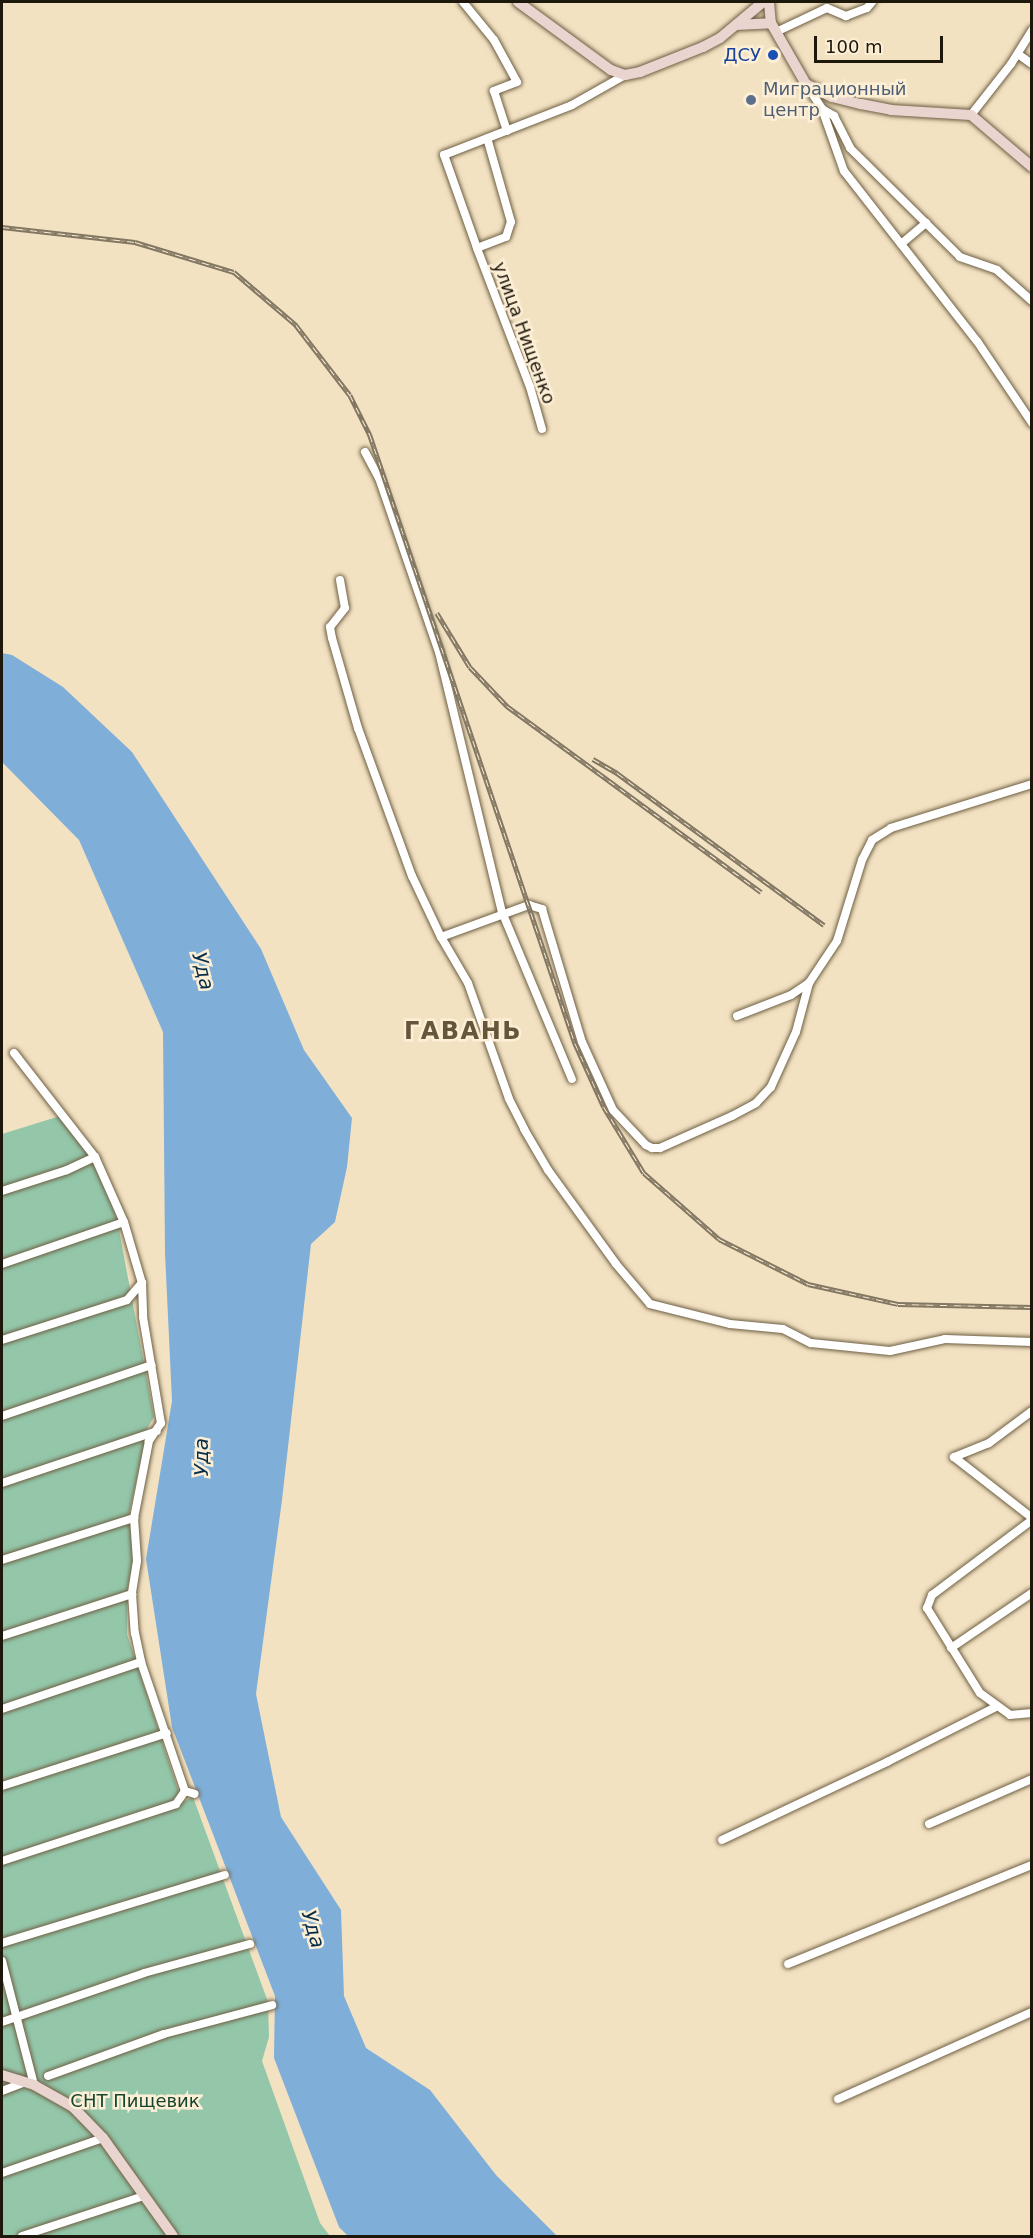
<!DOCTYPE html>
<meta charset="utf-8">
<style>
body{margin:0}
#map{position:relative;width:1033px;height:2238px;overflow:hidden;background:#f3e2c2;font-family:"DejaVu Sans",sans-serif}
div>[style]{position:absolute}
.green>*{inset:0;background:#94c7aa}
.water>*{inset:0;background:#7fafd8}
.roads{filter:drop-shadow(0 0 2px #6e5f43) drop-shadow(0 0 2px #6e5f43)}
.street>*{height:8px;margin:-4px;padding:0 4px;transform-origin:4px;border-radius:4px;background:#fff}
.secondary>*{height:10px;margin:-5px;padding:0 5px;transform-origin:5px;border-radius:5px;background:#ead4cf}
.rail>*{height:4.5px;margin-top:-2.25px;transform-origin:0;background:repeating-linear-gradient(90deg,#fdefd6 0 7px,#827762 0 14px);box-sizing:border-box;border-block:2px solid #827762}
.dots>*{width:16px;height:16px;translate:-50% -50%;box-sizing:border-box;border:3px solid #fdefd6;border-radius:50%}
span{translate:-50% -50%;white-space:nowrap;text-align:center;line-height:1.15;-webkit-text-stroke:5px #fdefd6;paint-order:stroke}
.transit-label{font-size:18px;color:#164399}
.right{translate:-100% -50%;text-align:right}
.service-label{font-size:18px;color:#4e5e75}
.left{translate:0 -50%;text-align:left}
.street-label{font-size:18px;color:#1e180c}
.park-label{font-size:18px;color:#16452f}
.water-label{font-size:20px;color:#072e49;font-style:italic}
.district-label{font-size:24px;color:#64563a;font-weight:700;letter-spacing:1.5px}
.frame{position:absolute;inset:0;border:3px solid #1e180c;pointer-events:none}
.scale{position:absolute;left:814px;top:36px;width:129px;height:27px;box-sizing:border-box;border:3px solid #1e180c;border-top:0;padding-left:8px;font-size:18px;line-height:21px;white-space:nowrap;color:#1e180c;-webkit-text-stroke:4px #fdefd6;paint-order:stroke}
</style>
<div id="map">
<div class="green">
<i style="clip-path:polygon(60px 1116px,100px 1167px,117px 1219px,154px 1417px,148px 1427px,129px 1514px,134px 1560px,127px 1591px,127px 1634px,182px 1802px,193px 1797px,268px 2002px,269px 2037px,262px 2061px,320px 2223px,330px 2236px,2px 2236px,2px 1134px)"></i>
</div>
<div class="water">
<i style="clip-path:polygon(2px 653px,12px 655px,63px 687px,132px 752px,261px 949px,304px 1050px,352px 1118px,347px 1167px,335px 1222px,311px 1244px,282px 1500px,256px 1694px,281px 1817px,341px 1910px,344px 1996px,366px 2048px,430px 2090px,496px 2175px,557px 2236px,348px 2236px,339px 2227px,274px 2058px,275px 1996px,172px 1727px,146px 1559px,172px 1401px,165px 1253px,163px 1032px,79px 840px,2px 762px)"></i>
</div>
<div class="roads">
<div class="street">
<i style="left:463px;top:2px;width:49px;rotate:50.8deg"></i>
<i style="left:494px;top:40px;width:48px;rotate:61.3deg"></i>
<i style="left:517px;top:82px;width:25px;rotate:159deg"></i>
<i style="left:494px;top:91px;width:42px;rotate:72deg"></i>
<i style="left:776px;top:32px;width:56px;rotate:-25.2deg"></i>
<i style="left:827px;top:8px;width:21px;rotate:23deg"></i>
<i style="left:846px;top:16px;width:22px;rotate:-21deg"></i>
<i style="left:867px;top:8px;width:8px;rotate:-50deg"></i>
<i style="left:1018px;top:54px;width:17px;rotate:36deg"></i>
<i style="left:806px;top:84px;width:30px;rotate:57deg"></i>
<i style="left:822px;top:109px;width:66px;rotate:70.5deg"></i>
<i style="left:844px;top:171px;width:216px;rotate:52deg"></i>
<i style="left:977px;top:341px;width:99px;rotate:56.1deg"></i>
<i style="left:822px;top:109px;width:14px;rotate:30deg"></i>
<i style="left:834px;top:116px;width:36px;rotate:63deg"></i>
<i style="left:850px;top:148px;width:155px;rotate:44.7deg"></i>
<i style="left:960px;top:257px;width:39px;rotate:19deg"></i>
<i style="left:997px;top:270px;width:47px;rotate:41.5deg"></i>
<i style="left:971px;top:115px;width:65px;rotate:-51.9deg"></i>
<i style="left:1011px;top:64px;width:40px;rotate:-58deg"></i>
<i style="left:901px;top:244px;width:33px;rotate:-40deg"></i>
<i style="left:477px;top:248px;width:31px;rotate:-21deg"></i>
<i style="left:506px;top:237px;width:16px;rotate:-72deg"></i>
<i style="left:511px;top:222px;width:87px;rotate:-105.9deg"></i>
<i style="left:542px;top:429px;width:44px;rotate:-105.9deg"></i>
<i style="left:530px;top:387px;width:149px;rotate:-110.9deg"></i>
<i style="left:477px;top:248px;width:99px;rotate:-109.5deg"></i>
<i style="left:444px;top:155px;width:137px;rotate:-21.3deg"></i>
<i style="left:572px;top:105px;width:61px;rotate:-29.5deg"></i>
<i style="left:365px;top:452px;width:30px;rotate:62deg"></i>
<i style="left:379px;top:478px;width:184px;rotate:71deg"></i>
<i style="left:439px;top:652px;width:268px;rotate:76.4deg"></i>
<i style="left:502px;top:912px;width:181px;rotate:67.3deg"></i>
<i style="left:340px;top:580px;width:28px;rotate:80deg"></i>
<i style="left:345px;top:608px;width:24px;rotate:128deg"></i>
<i style="left:330px;top:627px;width:11px;rotate:80deg"></i>
<i style="left:332px;top:638px;width:94px;rotate:73.9deg"></i>
<i style="left:358px;top:728px;width:158px;rotate:70deg"></i>
<i style="left:412px;top:876px;width:68px;rotate:64.6deg"></i>
<i style="left:441px;top:937px;width:53px;rotate:59.6deg"></i>
<i style="left:468px;top:983px;width:123px;rotate:70.5deg"></i>
<i style="left:509px;top:1099px;width:34px;rotate:63deg"></i>
<i style="left:524px;top:1129px;width:48px;rotate:59.7deg"></i>
<i style="left:548px;top:1170px;width:116px;rotate:54.1deg"></i>
<i style="left:616px;top:1264px;width:52px;rotate:49.6deg"></i>
<i style="left:650px;top:1304px;width:82px;rotate:14deg"></i>
<i style="left:730px;top:1324px;width:53px;rotate:5.4deg"></i>
<i style="left:783px;top:1329px;width:31px;rotate:27deg"></i>
<i style="left:811px;top:1343px;width:79px;rotate:5.8deg"></i>
<i style="left:890px;top:1351px;width:56px;rotate:-12.3deg"></i>
<i style="left:945px;top:1339px;width:87px;rotate:2deg"></i>
<i style="left:441px;top:937px;width:94px;rotate:-20deg"></i>
<i style="left:529px;top:905px;width:14px;rotate:17deg"></i>
<i style="left:542px;top:909px;width:139px;rotate:73.3deg"></i>
<i style="left:582px;top:1042px;width:75px;rotate:65.5deg"></i>
<i style="left:613px;top:1110px;width:48px;rotate:46.7deg"></i>
<i style="left:646px;top:1145px;width:7px;rotate:27deg"></i>
<i style="left:652px;top:1148px;width:8px"></i>
<i style="left:660px;top:1148px;width:79px;rotate:-24deg"></i>
<i style="left:732px;top:1116px;width:27px;rotate:-28deg"></i>
<i style="left:756px;top:1103px;width:22px;rotate:-47deg"></i>
<i style="left:771px;top:1087px;width:60px;rotate:-65.6deg"></i>
<i style="left:796px;top:1032px;width:51px;rotate:-75.1deg"></i>
<i style="left:737px;top:1016px;width:58px;rotate:-21.3deg"></i>
<i style="left:791px;top:995px;width:22px;rotate:-34deg"></i>
<i style="left:809px;top:983px;width:50px;rotate:-56.3deg"></i>
<i style="left:837px;top:941px;width:85px;rotate:-72.8deg"></i>
<i style="left:862px;top:860px;width:22px;rotate:-63deg"></i>
<i style="left:872px;top:840px;width:22px;rotate:-32deg"></i>
<i style="left:891px;top:828px;width:148px;rotate:-17.3deg"></i>
<i style="left:14px;top:1053px;width:132px;rotate:52.1deg"></i>
<i style="left:95px;top:1157px;width:71px;rotate:66deg"></i>
<i style="left:124px;top:1222px;width:64px;rotate:73.6deg"></i>
<i style="left:142px;top:1283px;width:34px;rotate:88deg"></i>
<i style="left:143px;top:1317px;width:108px;rotate:80.4deg"></i>
<i style="left:161px;top:1423px;width:22px;rotate:124deg"></i>
<i style="left:149px;top:1441px;width:78px;rotate:101deg"></i>
<i style="left:134px;top:1518px;width:43px;rotate:86deg"></i>
<i style="left:137px;top:1561px;width:33px;rotate:99deg"></i>
<i style="left:132px;top:1594px;width:39px;rotate:86deg"></i>
<i style="left:135px;top:1633px;width:30px;rotate:78deg"></i>
<i style="left:141px;top:1662px;width:136px;rotate:71.2deg"></i>
<i style="left:185px;top:1791px;width:10px;rotate:17deg"></i>
<i style="left:2px;top:1191px;width:68px;rotate:-17.9deg"></i>
<i style="left:67px;top:1170px;width:31px;rotate:-25deg"></i>
<i style="left:2px;top:1264px;width:129px;rotate:-19deg"></i>
<i style="left:2px;top:1340px;width:131px;rotate:-17.7deg"></i>
<i style="left:127px;top:1300px;width:23px;rotate:-49deg"></i>
<i style="left:1032px;top:1411px;width:54px;rotate:143.3deg"></i>
<i style="left:989px;top:1443px;width:38px;rotate:158deg"></i>
<i style="left:954px;top:1457px;width:99px;rotate:38deg"></i>
<i style="left:2px;top:1416px;width:158px;rotate:-18.8deg"></i>
<i style="left:2px;top:1483px;width:163px;rotate:-18.5deg"></i>
<i style="left:1032px;top:1520px;width:125px;rotate:143.1deg"></i>
<i style="left:932px;top:1595px;width:14px;rotate:111deg"></i>
<i style="left:927px;top:1608px;width:100px;rotate:58.1deg"></i>
<i style="left:980px;top:1693px;width:37px;rotate:36deg"></i>
<i style="left:1010px;top:1715px;width:22px;rotate:-5deg"></i>
<i style="left:2px;top:1560px;width:139px;rotate:-17.7deg"></i>
<i style="left:2px;top:1636px;width:137px;rotate:-17.9deg"></i>
<i style="left:951px;top:1648px;width:98px;rotate:-34.2deg"></i>
<i style="left:2px;top:1709px;width:147px;rotate:-18.7deg"></i>
<i style="left:2px;top:1786px;width:173px;rotate:-17.8deg"></i>
<i style="left:929px;top:1824px;width:112px;rotate:-23.6deg"></i>
<i style="left:722px;top:1840px;width:183px;rotate:-25.3deg"></i>
<i style="left:887px;top:1762px;width:122px;rotate:-26.8deg"></i>
<i style="left:2px;top:1861px;width:183px;rotate:-18.1deg"></i>
<i style="left:176px;top:1804px;width:16px;rotate:-55deg"></i>
<i style="left:2px;top:1943px;width:233px;rotate:-17deg"></i>
<i style="left:2px;top:1961px;width:128px;rotate:75.5deg"></i>
<i style="left:788px;top:1964px;width:263px;rotate:-22.1deg"></i>
<i style="left:2px;top:2022px;width:150px;rotate:-19deg"></i>
<i style="left:144px;top:1973px;width:110px;rotate:-15.3deg"></i>
<i style="left:48px;top:2076px;width:123px;rotate:-19.9deg"></i>
<i style="left:164px;top:2034px;width:112px;rotate:-15deg"></i>
<i style="left:2px;top:2091px;width:25px;rotate:-21deg"></i>
<i style="left:838px;top:2099px;width:213px;rotate:-24.2deg"></i>
<i style="left:2px;top:2173px;width:107px;rotate:-19.1deg"></i>
<i style="left:22px;top:2236px;width:128px;rotate:-18.2deg"></i>
</div>
<div class="secondary">
<i style="left:518px;top:2px;width:115px;rotate:36.2deg"></i>
<i style="left:611px;top:70px;width:15px;rotate:20deg"></i>
<i style="left:625px;top:75px;width:15px;rotate:-11deg"></i>
<i style="left:640px;top:72px;width:68px;rotate:-21.6deg"></i>
<i style="left:703px;top:47px;width:19px;rotate:-28deg"></i>
<i style="left:720px;top:38px;width:56px;rotate:-39.9deg"></i>
<i style="left:769px;top:2px;width:21px;rotate:85deg"></i>
<i style="left:771px;top:23px;width:70px;rotate:60.2deg"></i>
<i style="left:806px;top:84px;width:29px;rotate:27deg"></i>
<i style="left:832px;top:97px;width:30px;rotate:14deg"></i>
<i style="left:861px;top:104px;width:31px;rotate:11deg"></i>
<i style="left:891px;top:110px;width:80px;rotate:3.6deg"></i>
<i style="left:971px;top:115px;width:80px;rotate:40.4deg"></i>
<i style="left:736px;top:25px;width:35px;rotate:-3deg"></i>
<i style="left:2px;top:2075px;width:34px;rotate:17deg"></i>
<i style="left:34px;top:2085px;width:45px;rotate:29.4deg"></i>
<i style="left:73px;top:2107px;width:43px;rotate:45.9deg"></i>
<i style="left:103px;top:2138px;width:120px;rotate:54.5deg"></i>
</div>
</div>
<div class="rail">
<i style="left:2px;top:227px;width:134px;rotate:6.4deg"></i>
<i style="left:135px;top:242px;width:103px;rotate:16.9deg"></i>
<i style="left:234px;top:272px;width:82px;rotate:40.5deg"></i>
<i style="left:296px;top:325px;width:88px;rotate:52.4deg"></i>
<i style="left:350px;top:395px;width:45px;rotate:63.4deg"></i>
<i style="left:370px;top:435px;width:642px;rotate:71.37deg"></i>
<i style="left:575px;top:1043px;width:70px;rotate:65.6deg"></i>
<i style="left:604px;top:1107px;width:77px;rotate:58.8deg"></i>
<i style="left:644px;top:1173px;width:100px;rotate:41.3deg"></i>
<i style="left:719px;top:1239px;width:100px;rotate:26.8deg"></i>
<i style="left:808px;top:1284px;width:92px;rotate:12.5deg"></i>
<i style="left:898px;top:1304px;width:134px;rotate:1.3deg"></i>
<i style="left:437px;top:613px;width:63px;rotate:58.6deg"></i>
<i style="left:470px;top:667px;width:54px;rotate:46.5deg"></i>
<i style="left:507px;top:706px;width:315px;rotate:36.2deg"></i>
<i style="left:593px;top:759px;width:28px;rotate:30deg"></i>
<i style="left:617px;top:773px;width:257px;rotate:36.3deg"></i>
</div>
<div class="dots">
<i style="left:773px;top:55px;background:#1a4fb4"></i>
<i style="left:751px;top:100px;background:#5c6f8a"></i>
</div>
<div class="transit-label">
<span class="right" style="left:761px;top:55px">ДСУ</span>
</div>
<div class="service-label">
<span class="left" style="left:763px;top:100px">Миграционный<br>центр</span>
</div>
<div class="street-label">
<span style="left:524px;top:333px;rotate:70deg">улица Нищенко</span>
</div>
<div class="park-label">
<span style="left:135px;top:2101px">СНТ Пищевик</span>
</div>
<div class="water-label">
<span style="left:203px;top:971px;rotate:76deg">Уда</span>
<span style="left:201px;top:1457px;rotate:-90deg">Уда</span>
<span style="left:313px;top:1929px;rotate:74deg">Уда</span>
</div>
<div class="district-label">
<span style="left:463px;top:1032px">ГАВАНЬ</span>
</div>
<div class="frame"></div>
<div class="scale">100 m</div>
</div>
